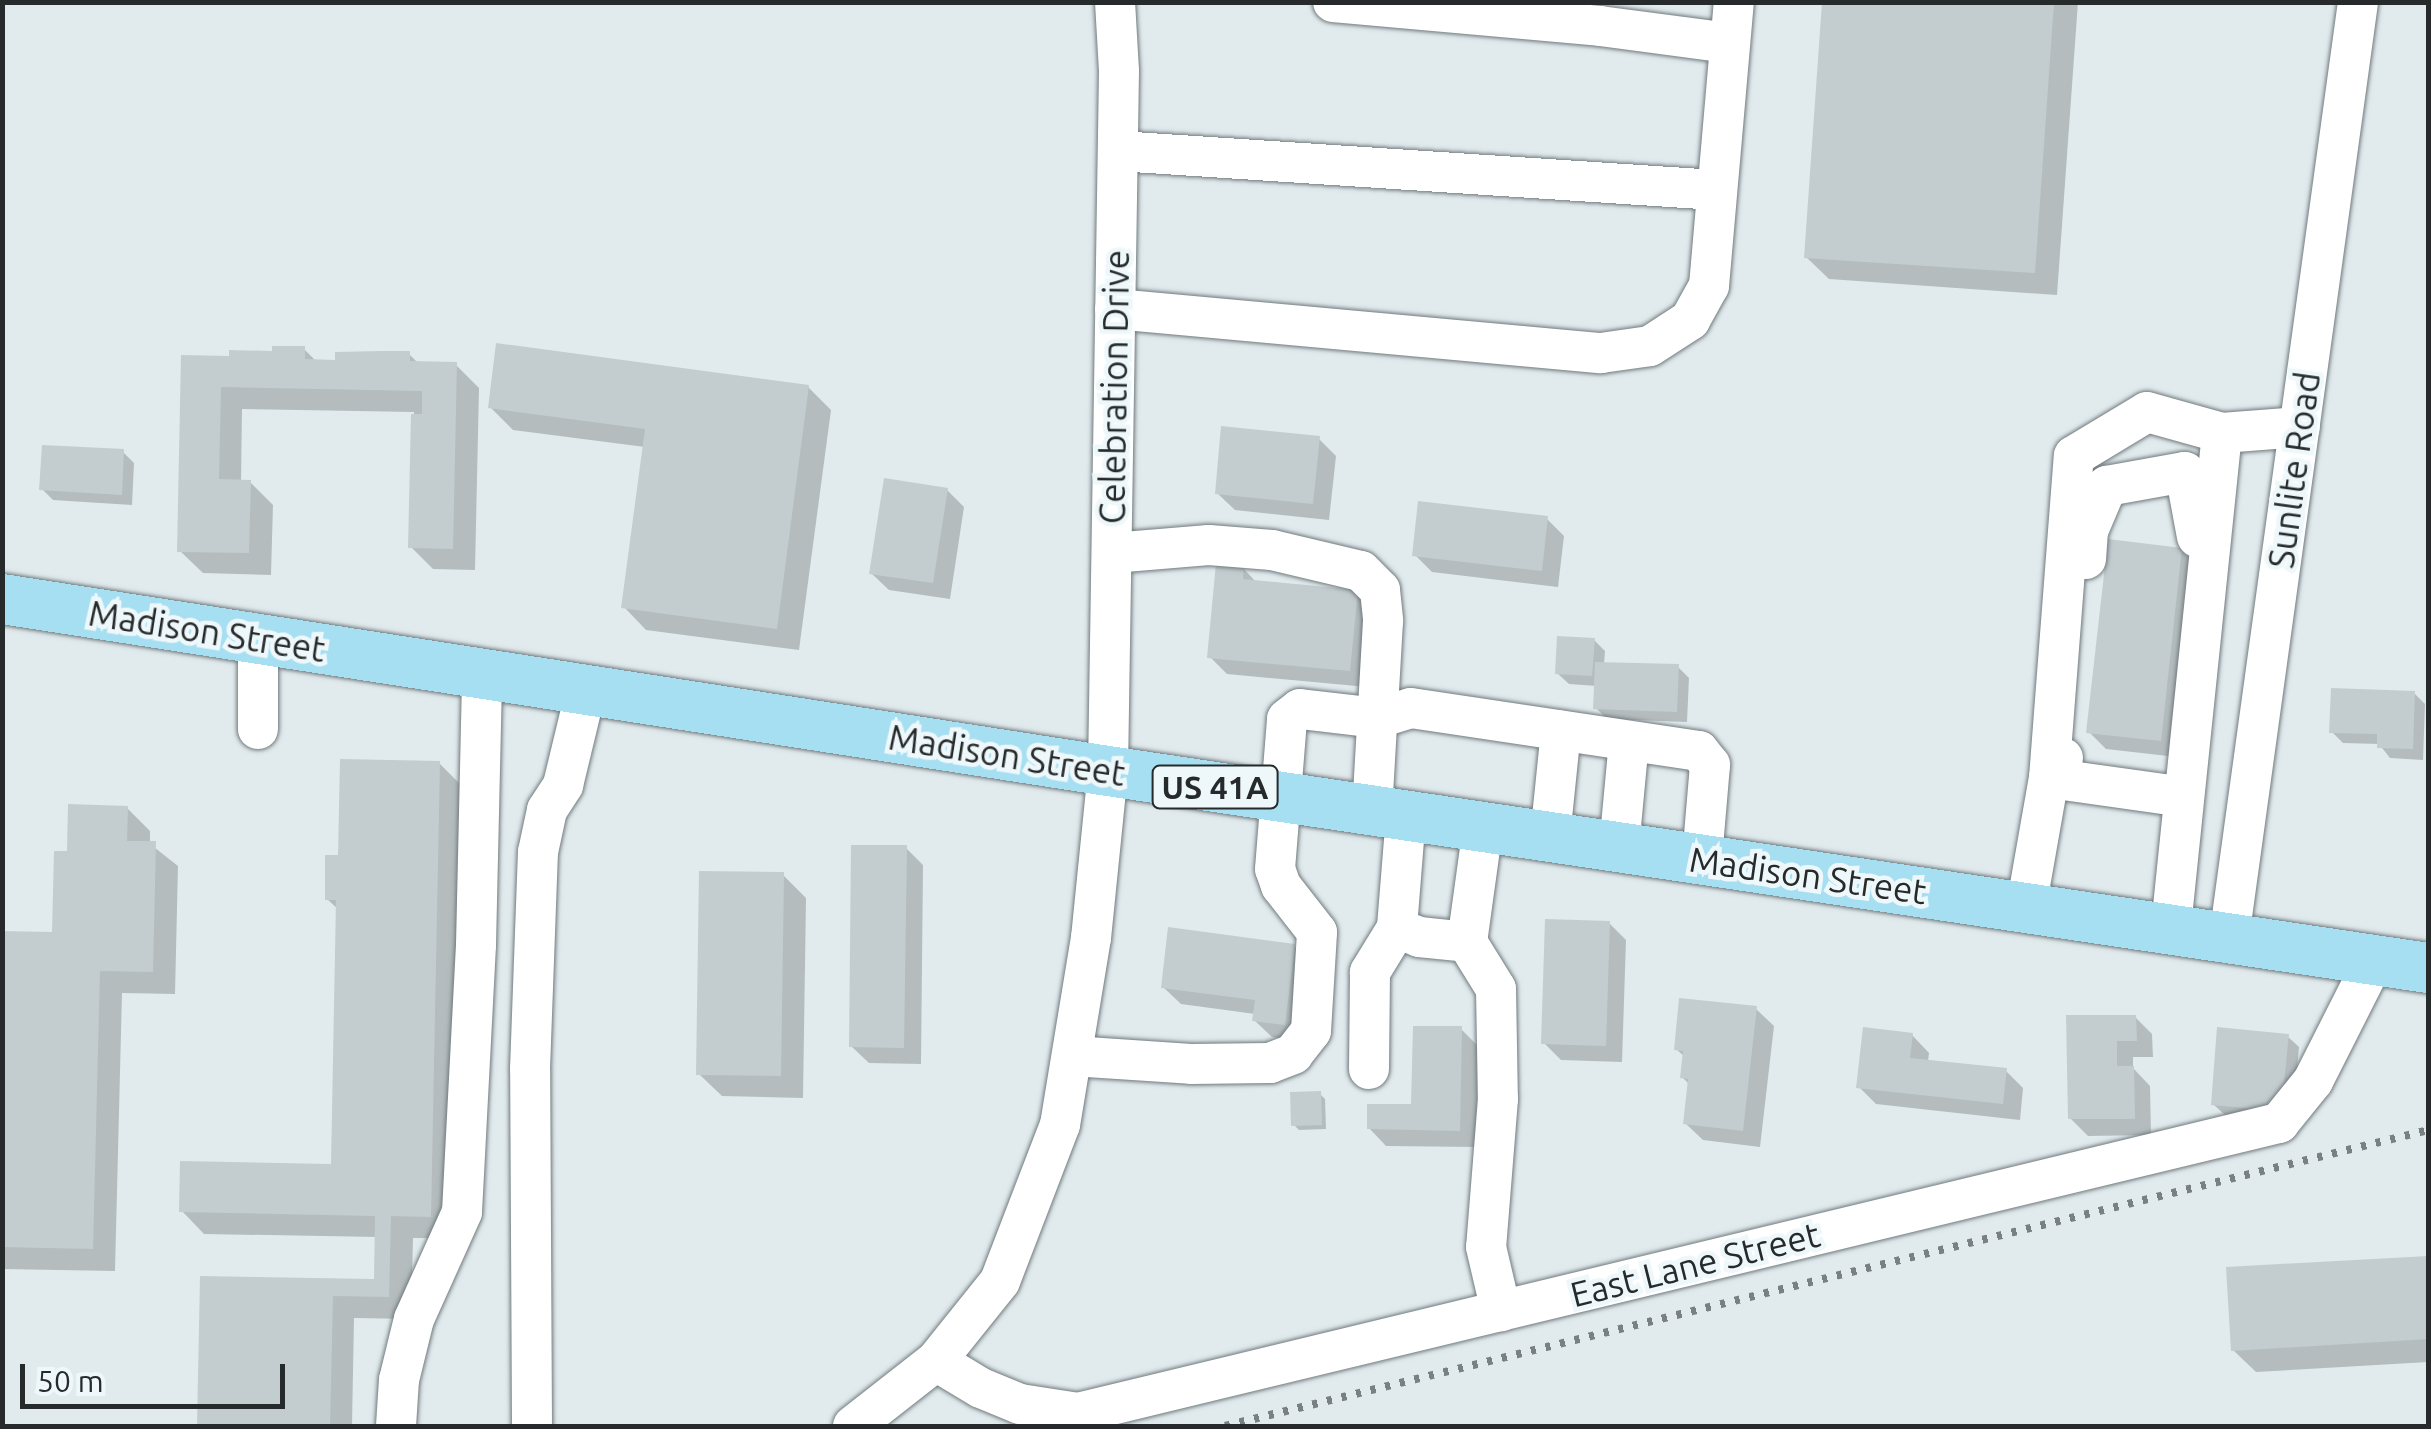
<!DOCTYPE html>
<style>
body{margin:0}
#map{position:relative;width:2431px;height:1429px;overflow:hidden;background:#e1ebee;font-family:Ubuntu,sans-serif}
div>[style]{position:absolute}
.shadow>*{inset:0;background:#0003}
.building>*{inset:0;background:#c3cdd0}
.roads{filter:drop-shadow(0 0 2px #717a7d) drop-shadow(0 0 2px #717a7d)}
.minor>*{height:40px;margin:-20px;padding:0 20px;transform-origin:20px;border-radius:20px;background:#fff}
.major>*{height:50px;margin:-25px;padding:0 25px;transform-origin:25px;border-radius:25px;background:#a6dff1}
.rail>*{height:8px;margin-top:-4px;transform-origin:0;background:repeating-linear-gradient(90deg,#7a8082 0 5px,transparent 0 15px)}
span{translate:-50% -50%;white-space:nowrap;text-align:center;line-height:1.15;-webkit-text-stroke:9px #eef8fb;paint-order:stroke}
.shield-label span{padding:2px 8px;background:#eef8fb;border:2px solid;border-radius:8px;-webkit-text-stroke-width:0}
.shield-label{font-size:32px;color:#262a2b;font-weight:700}
.street-label{font-size:35px;color:#262a2b}
.frame{position:absolute;inset:0;border:5px solid #262a2b;pointer-events:none}
.scale{position:absolute;left:20px;top:1364px;width:265px;height:45px;box-sizing:border-box;border:5px solid #262a2b;border-top:0;padding-left:12px;font-size:30px;line-height:35px;white-space:nowrap;color:#262a2b;-webkit-text-stroke:8px #eef8fb;paint-order:stroke}
</style>
<div id="map">
<div class="shadow">
<i style="clip-path:polygon(1824px 2px,2078px 2px,2057px 295px,1829px 279px,1806px 257px)"></i>
<i style="clip-path:polygon(304px 349px,317px 362px,409px 354px,419px 364px,456px 365px,479px 388px,475px 570px,433px 569px,411px 547px,414px 412px,242px 409px,241px 482px,250px 482px,273px 505px,271px 575px,203px 573px,180px 551px,184px 358px,232px 359px)"></i>
<i style="clip-path:polygon(808px 387px,831px 410px,799px 650px,646px 630px,624px 607px,645px 447px,513px 430px,490px 407px)"></i>
<i style="clip-path:polygon(1318px 438px,1336px 456px,1329px 520px,1235px 510px,1217px 493px)"></i>
<i style="clip-path:polygon(123px 452px,134px 463px,132px 505px,53px 500px,42px 489px)"></i>
<i style="clip-path:polygon(947px 490px,964px 507px,950px 599px,889px 590px,871px 573px)"></i>
<i style="clip-path:polygon(1547px 519px,1564px 536px,1558px 587px,1432px 572px,1415px 555px)"></i>
<i style="clip-path:polygon(2181px 550px,2198px 567px,2177px 757px,2106px 749px,2089px 732px)"></i>
<i style="clip-path:polygon(1243px 568px,1257px 583px,1357px 592px,1375px 610px,1367px 687px,1227px 674px,1210px 657px)"></i>
<i style="clip-path:polygon(1594px 640px,1605px 651px,1604px 664px,1678px 667px,1689px 678px,1687px 722px,1607px 719px,1596px 708px,1597px 686px,1569px 684px,1557px 673px)"></i>
<i style="clip-path:polygon(2414px 693px,2425px 704px,2423px 760px,2390px 758px,2379px 744px,2343px 743px,2332px 732px)"></i>
<i style="clip-path:polygon(439px 763px,462px 786px,453px 1238px,413px 1238px,411px 1319px,354px 1318px,352px 1426px,199px 1426px,202px 1278px,377px 1282px,378px 1237px,204px 1234px,182px 1211px,334px 1166px,339px 910px,327px 899px,341px 858px)"></i>
<i style="clip-path:polygon(127px 808px,150px 831px,150px 844px,178px 866px,175px 994px,122px 993px,115px 1271px,2px 1269px,2px 933px,55px 935px,69px 853px)"></i>
<i style="clip-path:polygon(906px 848px,923px 865px,921px 1064px,869px 1063px,851px 1046px)"></i>
<i style="clip-path:polygon(783px 875px,806px 898px,803px 1098px,722px 1096px,699px 1074px)"></i>
<i style="clip-path:polygon(1609px 923px,1626px 940px,1622px 1062px,1561px 1060px,1544px 1043px)"></i>
<i style="clip-path:polygon(1294px 946px,1312px 963px,1301px 1041px,1272px 1037px,1254px 1020px,1255px 1014px,1181px 1004px,1163px 987px)"></i>
<i style="clip-path:polygon(1756px 1009px,1774px 1026px,1760px 1147px,1703px 1140px,1685px 1123px,1690px 1085px,1682px 1077px,1685px 1057px,1676px 1049px)"></i>
<i style="clip-path:polygon(2135px 1017px,2152px 1034px,2153px 1057px,2133px 1057px,2133px 1068px,2150px 1086px,2151px 1135px,2088px 1136px,2070px 1118px,2069px 1018px)"></i>
<i style="clip-path:polygon(1461px 1029px,1478px 1046px,1476px 1147px,1386px 1146px,1369px 1128px,1413px 1107px)"></i>
<i style="clip-path:polygon(1912px 1035px,1929px 1053px,1928px 1062px,2006px 1071px,2023px 1088px,2020px 1120px,1876px 1104px,1859px 1087px)"></i>
<i style="clip-path:polygon(2287px 1036px,2299px 1047px,2292px 1121px,2225px 1115px,2213px 1104px)"></i>
<i style="clip-path:polygon(1320px 1094px,1325px 1099px,1326px 1129px,1299px 1130px,1294px 1125px)"></i>
<i style="clip-path:polygon(2428px 1258px,2428px 1362px,2256px 1372px,2233px 1350px,2229px 1269px)"></i>
</div>
<div class="building">
<i style="clip-path:polygon(1822px 2px,2054px 2px,2035px 273px,1804px 258px)"></i>
<i style="clip-path:polygon(496px 343px,809px 385px,777px 629px,621px 608px,645px 429px,488px 408px)"></i>
<i style="clip-path:polygon(272px 346px,305px 346px,305px 359px,335px 360px,335px 352px,381px 351px,410px 351px,410px 361px,457px 362px,453px 549px,408px 548px,411px 414px,422px 414px,422px 391px,221px 387px,219px 479px,251px 480px,249px 553px,177px 552px,181px 355px,229px 356px,229px 350px,272px 351px)"></i>
<i style="clip-path:polygon(1221px 426px,1320px 436px,1313px 504px,1215px 494px)"></i>
<i style="clip-path:polygon(42px 445px,124px 449px,122px 495px,39px 490px)"></i>
<i style="clip-path:polygon(884px 478px,948px 488px,933px 583px,869px 574px)"></i>
<i style="clip-path:polygon(1418px 501px,1548px 516px,1542px 571px,1412px 556px)"></i>
<i style="clip-path:polygon(2108px 539px,2182px 548px,2161px 741px,2086px 733px)"></i>
<i style="clip-path:polygon(1216px 563px,1244px 566px,1243px 579px,1358px 590px,1350px 671px,1207px 658px)"></i>
<i style="clip-path:polygon(1557px 636px,1595px 638px,1592px 676px,1555px 674px)"></i>
<i style="clip-path:polygon(1595px 662px,1679px 664px,1677px 712px,1593px 709px)"></i>
<i style="clip-path:polygon(2331px 688px,2415px 691px,2413px 749px,2377px 748px,2377px 734px,2329px 733px)"></i>
<i style="clip-path:polygon(340px 759px,440px 761px,431px 1217px,391px 1216px,389px 1297px,333px 1296px,330px 1426px,197px 1426px,200px 1276px,374px 1279px,375px 1216px,179px 1212px,180px 1161px,331px 1164px,336px 900px,325px 900px,325px 855px,338px 855px)"></i>
<i style="clip-path:polygon(68px 804px,128px 806px,127px 841px,156px 841px,153px 972px,100px 971px,93px 1249px,2px 1247px,2px 931px,52px 932px,54px 851px,67px 851px)"></i>
<i style="clip-path:polygon(851px 845px,907px 845px,904px 1048px,849px 1047px)"></i>
<i style="clip-path:polygon(699px 871px,784px 872px,781px 1076px,696px 1075px)"></i>
<i style="clip-path:polygon(1545px 919px,1610px 921px,1606px 1046px,1541px 1044px)"></i>
<i style="clip-path:polygon(1168px 927px,1295px 944px,1285px 1025px,1252px 1021px,1255px 1000px,1161px 988px)"></i>
<i style="clip-path:polygon(1679px 998px,1757px 1006px,1743px 1131px,1683px 1124px,1688px 1079px,1680px 1078px,1683px 1051px,1674px 1050px)"></i>
<i style="clip-path:polygon(2066px 1015px,2136px 1015px,2137px 1041px,2117px 1041px,2117px 1066px,2134px 1066px,2135px 1119px,2068px 1119px)"></i>
<i style="clip-path:polygon(1413px 1026px,1462px 1026px,1460px 1131px,1367px 1129px,1367px 1104px,1411px 1104px)"></i>
<i style="clip-path:polygon(1863px 1027px,1913px 1033px,1910px 1058px,2007px 1068px,2003px 1104px,1856px 1088px)"></i>
<i style="clip-path:polygon(2217px 1027px,2289px 1034px,2281px 1111px,2211px 1105px)"></i>
<i style="clip-path:polygon(1321px 1091px,1322px 1125px,1291px 1126px,1290px 1092px)"></i>
<i style="clip-path:polygon(2428px 1256px,2428px 1339px,2231px 1351px,2226px 1267px)"></i>
</div>
<div class="roads">
<div class="minor">
<i style="left:1333px;top:2px;width:268px;rotate:5.1deg"></i>
<i style="left:1600px;top:26px;width:131px;rotate:7.5deg"></i>
<i style="left:1118px;top:151px;width:600px;rotate:3.73deg"></i>
<i style="left:1115px;top:309px;width:488px;rotate:5.2deg"></i>
<i style="left:1601px;top:353px;width:49px;rotate:-8.1deg"></i>
<i style="left:1650px;top:346px;width:48px;rotate:-33deg"></i>
<i style="left:1690px;top:320px;width:39px;rotate:-61deg"></i>
<i style="left:1709px;top:286px;width:285px;rotate:-85deg"></i>
<i style="left:2222px;top:433px;width:78px;rotate:-4.4deg"></i>
<i style="left:1112px;top:553px;width:97px;rotate:-4.7deg"></i>
<i style="left:1209px;top:545px;width:63px;rotate:4.5deg"></i>
<i style="left:1272px;top:550px;width:91px;rotate:13.3deg"></i>
<i style="left:1361px;top:571px;width:27px;rotate:45deg"></i>
<i style="left:1380px;top:590px;width:31px;rotate:84deg"></i>
<i style="left:1383px;top:621px;width:190px;rotate:93.3deg"></i>
<i style="left:2086px;top:559px;width:28px;rotate:-86deg"></i>
<i style="left:2088px;top:531px;width:49px;rotate:-67.1deg"></i>
<i style="left:2107px;top:486px;width:79px;rotate:-10.2deg"></i>
<i style="left:2185px;top:472px;width:66px;rotate:79.5deg"></i>
<i style="left:258px;top:639px;width:90px;rotate:90deg"></i>
<i style="left:2063px;top:758px;width:24px;rotate:125deg"></i>
<i style="left:2049px;top:778px;width:136px;rotate:8deg"></i>
<i style="left:1406px;top:815px;width:113px;rotate:94.6deg"></i>
<i style="left:1397px;top:928px;width:24px;rotate:22deg"></i>
<i style="left:1419px;top:937px;width:48px;rotate:5.9deg"></i>
<i style="left:1483px;top:827px;width:116px;rotate:97.9deg"></i>
<i style="left:1467px;top:942px;width:55px;rotate:58.3deg"></i>
<i style="left:1496px;top:989px;width:110px;rotate:89deg"></i>
<i style="left:1498px;top:1099px;width:148px;rotate:94.6deg"></i>
<i style="left:1486px;top:1247px;width:66px;rotate:76.8deg"></i>
<i style="left:1550px;top:837px;width:107px;rotate:-84.1deg"></i>
<i style="left:1619px;top:847px;width:106px;rotate:-84.6deg"></i>
<i style="left:2026px;top:908px;width:132px;rotate:-80deg"></i>
<i style="left:2049px;top:778px;width:323px;rotate:-85.6deg"></i>
<i style="left:2074px;top:456px;width:85px;rotate:-31.1deg"></i>
<i style="left:2147px;top:412px;width:78px;rotate:15.6deg"></i>
<i style="left:2222px;top:433px;width:499px;rotate:95.9deg"></i>
<i style="left:2229px;top:938px;width:945px;rotate:-82.15deg"></i>
<i style="left:1072px;top:1056px;width:119px;rotate:3.8deg"></i>
<i style="left:1191px;top:1064px;width:79px;rotate:-0.7deg"></i>
<i style="left:1270px;top:1063px;width:25px;rotate:-21deg"></i>
<i style="left:1293px;top:1054px;width:29px;rotate:-52deg"></i>
<i style="left:1311px;top:1031px;width:99px;rotate:-86.5deg"></i>
<i style="left:1317px;top:932px;width:58px;rotate:-128deg"></i>
<i style="left:1281px;top:886px;width:18px;rotate:-109deg"></i>
<i style="left:1275px;top:869px;width:150px;rotate:-85.4deg"></i>
<i style="left:1287px;top:719px;width:16px;rotate:-38deg"></i>
<i style="left:1300px;top:709px;width:79px;rotate:6.6deg"></i>
<i style="left:1378px;top:718px;width:34px;rotate:-17deg"></i>
<i style="left:1411px;top:708px;width:291px;rotate:8.5deg"></i>
<i style="left:1699px;top:751px;width:18px;rotate:52deg"></i>
<i style="left:1710px;top:765px;width:94px;rotate:94.9deg"></i>
<i style="left:1369px;top:1069px;width:97px;rotate:-89.4deg"></i>
<i style="left:1370px;top:972px;width:52px;rotate:-58.5deg"></i>
<i style="left:936px;top:1361px;width:52px;rotate:31deg"></i>
<i style="left:981px;top:1388px;width:42px;rotate:22.3deg"></i>
<i style="left:1020px;top:1404px;width:59px;rotate:8.8deg"></i>
<i style="left:1078px;top:1413px;width:1236px;rotate:-13.58deg"></i>
<i style="left:2279px;top:1123px;width:54px;rotate:-51deg"></i>
<i style="left:2313px;top:1081px;width:133px;rotate:-63.2deg"></i>
<i style="left:396px;top:1426px;width:46px;rotate:-86.3deg"></i>
<i style="left:399px;top:1380px;width:63px;rotate:-76.2deg"></i>
<i style="left:414px;top:1319px;width:117px;rotate:-65.8deg"></i>
<i style="left:462px;top:1212px;width:267px;rotate:-87deg"></i>
<i style="left:476px;top:945px;width:272px;rotate:-88.7deg"></i>
<i style="left:532px;top:1426px;width:357px;rotate:-90.3deg"></i>
<i style="left:530px;top:1069px;width:217px;rotate:-87.9deg"></i>
<i style="left:538px;top:852px;width:43px;rotate:-77.9deg"></i>
<i style="left:547px;top:810px;width:30px;rotate:-57deg"></i>
<i style="left:563px;top:785px;width:98px;rotate:-76.4deg"></i>
<i style="left:853px;top:1426px;width:105px;rotate:-38.1deg"></i>
<i style="left:936px;top:1361px;width:102px;rotate:-51.3deg"></i>
<i style="left:1000px;top:1281px;width:167px;rotate:-69deg"></i>
<i style="left:1060px;top:1125px;width:190px;rotate:-80.6deg"></i>
<i style="left:1091px;top:938px;width:168px;rotate:-84.2deg"></i>
<i style="left:1108px;top:771px;width:700px;rotate:-89.1deg"></i>
<i style="left:1119px;top:71px;width:69px;rotate:-93.3deg"></i>
</div>
<div class="major">
<i style="left:2px;top:599px;width:1119px;rotate:8.84deg"></i>
<i style="left:1108px;top:771px;width:1335px;rotate:8.49deg"></i>
</div>
</div>
<div class="rail">
<i style="left:1225px;top:1426px;width:1239px;rotate:-13.82deg"></i>
</div>
<div class="shield-label">
<span style="left:1215px;top:787px">US 41A</span>
</div>
<div class="street-label">
<span style="left:1114px;top:387px;rotate:-89deg">Celebration Drive</span>
<span style="left:2294px;top:470px;rotate:-82deg">Sunlite Road</span>
<span style="left:207px;top:631px;rotate:9deg">Madison Street</span>
<span style="left:1007px;top:755px;rotate:9deg">Madison Street</span>
<span style="left:1808px;top:875px;rotate:8deg">Madison Street</span>
<span style="left:1695px;top:1264px;rotate:-14deg">East Lane Street</span>
</div>
<div class="frame"></div>
<div class="scale">50 m</div>
</div>
